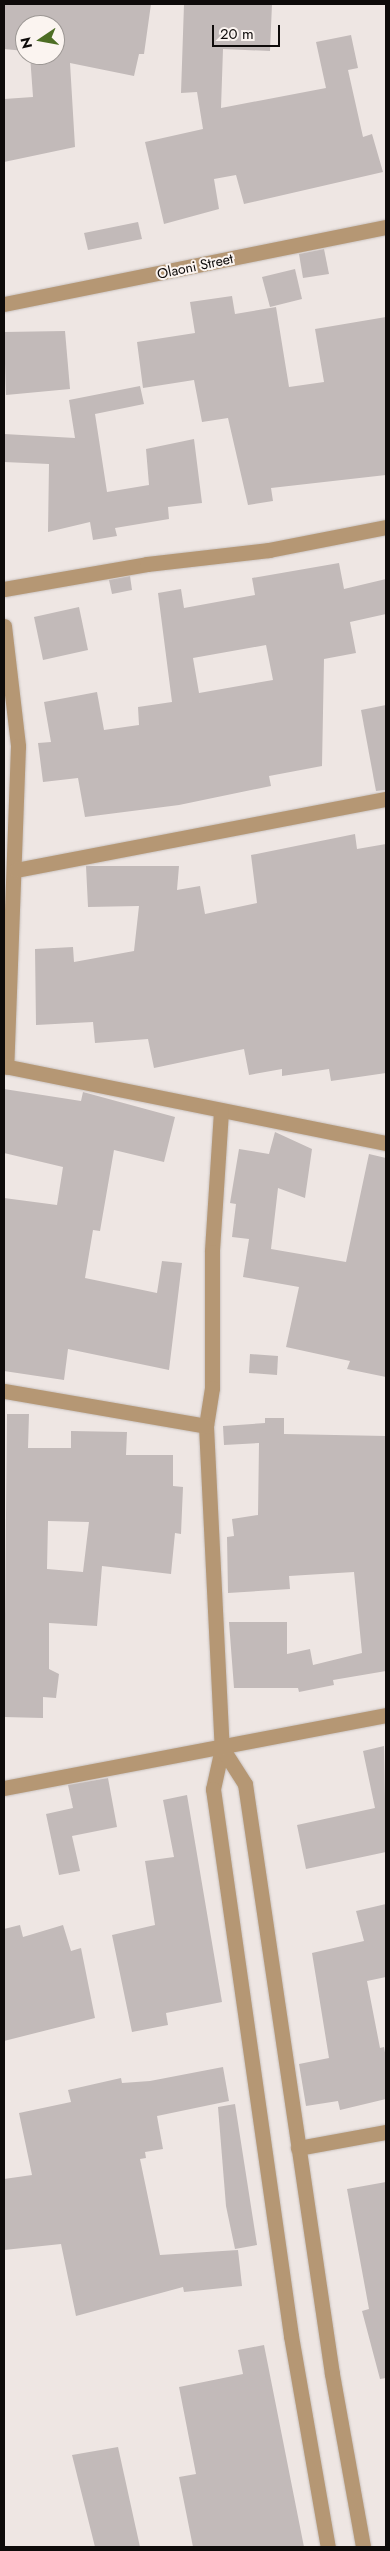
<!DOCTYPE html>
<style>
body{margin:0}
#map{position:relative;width:390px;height:2551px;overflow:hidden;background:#eee6e3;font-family:Jost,sans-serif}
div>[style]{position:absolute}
.building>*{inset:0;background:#c2bab9}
.roads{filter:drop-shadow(0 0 1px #cac3c0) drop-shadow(0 0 1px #cac3c0)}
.minor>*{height:15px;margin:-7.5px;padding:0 7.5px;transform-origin:7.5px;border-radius:7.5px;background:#b59774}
span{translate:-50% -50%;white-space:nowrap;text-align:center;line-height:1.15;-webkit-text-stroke:4px #fbf4f0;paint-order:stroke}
.street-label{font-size:14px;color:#0e0b0a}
.frame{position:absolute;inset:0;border:5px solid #0e0b0a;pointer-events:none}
.north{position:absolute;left:15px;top:15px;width:50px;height:50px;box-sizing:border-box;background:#fbf4f0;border:1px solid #9c9794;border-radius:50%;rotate:258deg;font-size:14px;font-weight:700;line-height:20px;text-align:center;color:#0e0b0a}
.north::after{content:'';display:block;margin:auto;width:18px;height:22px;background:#4d6d24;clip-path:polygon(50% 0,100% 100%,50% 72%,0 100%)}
.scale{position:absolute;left:212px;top:25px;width:68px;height:22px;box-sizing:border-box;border:2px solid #0e0b0a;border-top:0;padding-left:6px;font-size:15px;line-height:18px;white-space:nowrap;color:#0e0b0a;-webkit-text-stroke:4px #fbf4f0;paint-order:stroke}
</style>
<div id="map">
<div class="building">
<i style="clip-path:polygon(4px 4px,151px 4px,144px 54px,139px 54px,134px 76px,70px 63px,75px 147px,4px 162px,4px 99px,33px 97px,30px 55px,55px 55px,55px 25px,25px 25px,25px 51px,4px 49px)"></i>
<i style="clip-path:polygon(184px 4px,272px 4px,270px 51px,223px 49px,221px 108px,326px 88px,316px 42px,351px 35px,358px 68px,348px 70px,363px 137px,372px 134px,383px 172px,244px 204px,236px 175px,214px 179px,219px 209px,164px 224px,145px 142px,203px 129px,197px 92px,181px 93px)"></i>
<i style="clip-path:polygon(138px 222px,142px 239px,88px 250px,84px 233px)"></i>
<i style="clip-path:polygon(324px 249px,329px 274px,303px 278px,299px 254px)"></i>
<i style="clip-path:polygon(295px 269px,302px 299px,270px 307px,262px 277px)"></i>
<i style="clip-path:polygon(232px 296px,235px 314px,276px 307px,289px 387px,324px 382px,315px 329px,386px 317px,386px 475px,271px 488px,273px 501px,248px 505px,228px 418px,202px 422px,194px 380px,143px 388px,137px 342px,195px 333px,190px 302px)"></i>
<i style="clip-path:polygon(65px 331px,70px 389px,6px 395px,4px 332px)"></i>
<i style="clip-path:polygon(140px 386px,144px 404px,95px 414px,107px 492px,149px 485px,146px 449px,194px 439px,202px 503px,168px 507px,169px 519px,115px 528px,117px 536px,93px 540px,90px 522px,48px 532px,49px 464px,4px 462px,4px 434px,75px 438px,69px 400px)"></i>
<i style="clip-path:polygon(evenodd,339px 563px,344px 589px,386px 579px,386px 614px,350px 622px,356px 653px,324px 659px,322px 766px,269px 776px,271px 786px,179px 805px,85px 817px,78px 778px,43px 782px,38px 743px,51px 742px,44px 702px,97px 692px,104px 730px,139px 725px,138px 707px,172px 702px,158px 593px,181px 589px,184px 608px,255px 595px,252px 578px,339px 563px,266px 645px,273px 680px,199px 693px,193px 658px,266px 645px)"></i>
<i style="clip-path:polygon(130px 576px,132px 590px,112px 594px,109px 580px)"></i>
<i style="clip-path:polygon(79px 607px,88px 650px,43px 660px,34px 617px)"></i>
<i style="clip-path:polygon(386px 705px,386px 790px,376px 791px,361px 710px)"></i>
<i style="clip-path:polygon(355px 834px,357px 849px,386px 844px,386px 1073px,331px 1081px,329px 1069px,282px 1076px,282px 1069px,249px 1075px,244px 1049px,154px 1068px,148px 1039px,95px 1043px,93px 1022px,36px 1025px,35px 949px,73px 947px,74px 962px,134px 951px,139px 906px,88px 907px,86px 866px,179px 866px,177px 890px,200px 886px,205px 914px,257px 903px,251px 855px)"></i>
<i style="clip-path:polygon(4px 1089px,81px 1101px,83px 1092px,175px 1117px,164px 1162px,114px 1150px,100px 1231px,93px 1230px,85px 1278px,157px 1293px,162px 1261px,182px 1263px,169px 1370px,68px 1349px,64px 1380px,4px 1371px,4px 1198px,57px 1205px,63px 1167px,4px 1153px)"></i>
<i style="clip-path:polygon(275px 1132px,312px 1149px,305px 1198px,278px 1188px,271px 1249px,346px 1262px,369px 1154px,386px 1158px,386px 1377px,347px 1369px,350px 1361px,286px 1347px,299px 1287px,243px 1277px,249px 1239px,232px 1237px,236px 1204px,230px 1203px,239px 1149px,269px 1154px)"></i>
<i style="clip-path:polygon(250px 1354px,278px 1356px,277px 1375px,249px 1373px)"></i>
<i style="clip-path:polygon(evenodd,7px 1414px,29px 1414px,28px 1448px,71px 1448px,71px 1431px,127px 1432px,126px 1455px,173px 1455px,173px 1486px,183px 1487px,181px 1534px,175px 1533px,171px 1574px,102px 1566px,97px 1626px,49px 1623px,49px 1669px,59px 1674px,56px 1698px,43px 1697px,43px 1718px,4px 1717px,7px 1414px,48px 1521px,89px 1522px,83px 1572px,47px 1569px,48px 1521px)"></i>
<i style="clip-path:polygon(265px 1418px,284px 1418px,284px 1434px,386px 1436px,386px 1671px,333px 1680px,334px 1685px,299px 1692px,298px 1688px,234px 1688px,229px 1622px,287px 1622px,287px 1654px,310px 1649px,313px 1665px,362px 1653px,354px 1572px,289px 1576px,290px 1589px,228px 1593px,227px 1537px,234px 1536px,232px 1519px,258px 1515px,259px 1443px,224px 1445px,223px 1426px,265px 1423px)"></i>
<i style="clip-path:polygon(384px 1746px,386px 1852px,306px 1869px,297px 1825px,375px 1808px,363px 1751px)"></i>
<i style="clip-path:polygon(108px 1778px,117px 1827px,72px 1836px,80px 1871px,59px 1875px,46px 1814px,73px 1808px,68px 1785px)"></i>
<i style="clip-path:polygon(187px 1795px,222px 2002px,166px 2013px,168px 2025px,132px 2032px,112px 1935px,155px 1925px,145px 1861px,174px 1857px,163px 1800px)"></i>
<i style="clip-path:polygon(386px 1904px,386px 1977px,367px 1981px,380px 2048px,384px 2047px,386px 2058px,386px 2099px,340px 2110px,338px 2101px,306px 2106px,299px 2064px,329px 2058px,312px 1953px,364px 1941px,356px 1911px)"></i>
<i style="clip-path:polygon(20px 1925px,23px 1937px,63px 1925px,71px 1951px,81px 1948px,95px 2018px,4px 2041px,4px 1929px)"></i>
<i style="clip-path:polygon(223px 2067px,229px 2101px,157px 2116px,163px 2149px,145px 2152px,146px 2158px,140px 2159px,160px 2255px,238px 2250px,242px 2286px,184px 2292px,183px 2287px,76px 2316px,61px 2244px,4px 2250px,4px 2179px,32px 2175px,19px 2113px,71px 2102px,68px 2090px,121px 2078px,122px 2083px,150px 2081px)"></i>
<i style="clip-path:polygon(235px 2104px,257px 2245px,235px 2249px,226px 2206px,218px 2107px)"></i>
<i style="clip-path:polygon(386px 2182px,386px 2378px,380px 2379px,362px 2311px,369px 2309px,347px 2189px)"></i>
<i style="clip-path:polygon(264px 2345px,304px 2547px,193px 2547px,179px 2477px,196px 2474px,179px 2387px,243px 2374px,238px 2350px)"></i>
<i style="clip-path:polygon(118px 2447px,140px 2547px,95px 2547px,72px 2455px)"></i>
</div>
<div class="roads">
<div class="minor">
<i style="left:4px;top:304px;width:390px;rotate:-11.4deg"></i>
<i style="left:4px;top:589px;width:145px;rotate:-9.9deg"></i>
<i style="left:147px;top:564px;width:123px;rotate:-6.5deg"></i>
<i style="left:269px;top:550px;width:119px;rotate:-11.1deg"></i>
<i style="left:4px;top:626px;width:121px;rotate:83.3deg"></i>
<i style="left:18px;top:746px;width:321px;rotate:92.1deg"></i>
<i style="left:16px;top:870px;width:377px;rotate:-10.9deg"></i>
<i style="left:4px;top:1066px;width:390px;rotate:11.4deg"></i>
<i style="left:221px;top:1111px;width:141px;rotate:93.7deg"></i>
<i style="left:212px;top:1252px;width:136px;rotate:90deg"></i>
<i style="left:212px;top:1388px;width:38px;rotate:99deg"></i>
<i style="left:206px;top:1426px;width:322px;rotate:87.2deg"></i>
<i style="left:222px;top:1748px;width:42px;rotate:102.4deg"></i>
<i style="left:213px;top:1789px;width:553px;rotate:81.88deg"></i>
<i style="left:291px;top:2336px;width:214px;rotate:80.1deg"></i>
<i style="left:4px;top:1391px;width:205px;rotate:9.8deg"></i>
<i style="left:222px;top:1748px;width:43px;rotate:57.4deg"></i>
<i style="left:245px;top:1784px;width:596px;rotate:81.61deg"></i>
<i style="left:332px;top:2374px;width:176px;rotate:79.8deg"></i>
<i style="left:4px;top:1788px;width:389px;rotate:-10.8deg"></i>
<i style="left:298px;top:2148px;width:89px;rotate:-10.3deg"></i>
</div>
</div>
<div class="street-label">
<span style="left:195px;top:266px;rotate:-12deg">Olaoni Street</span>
</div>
<div class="frame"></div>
<div class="north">N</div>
<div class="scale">20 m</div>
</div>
